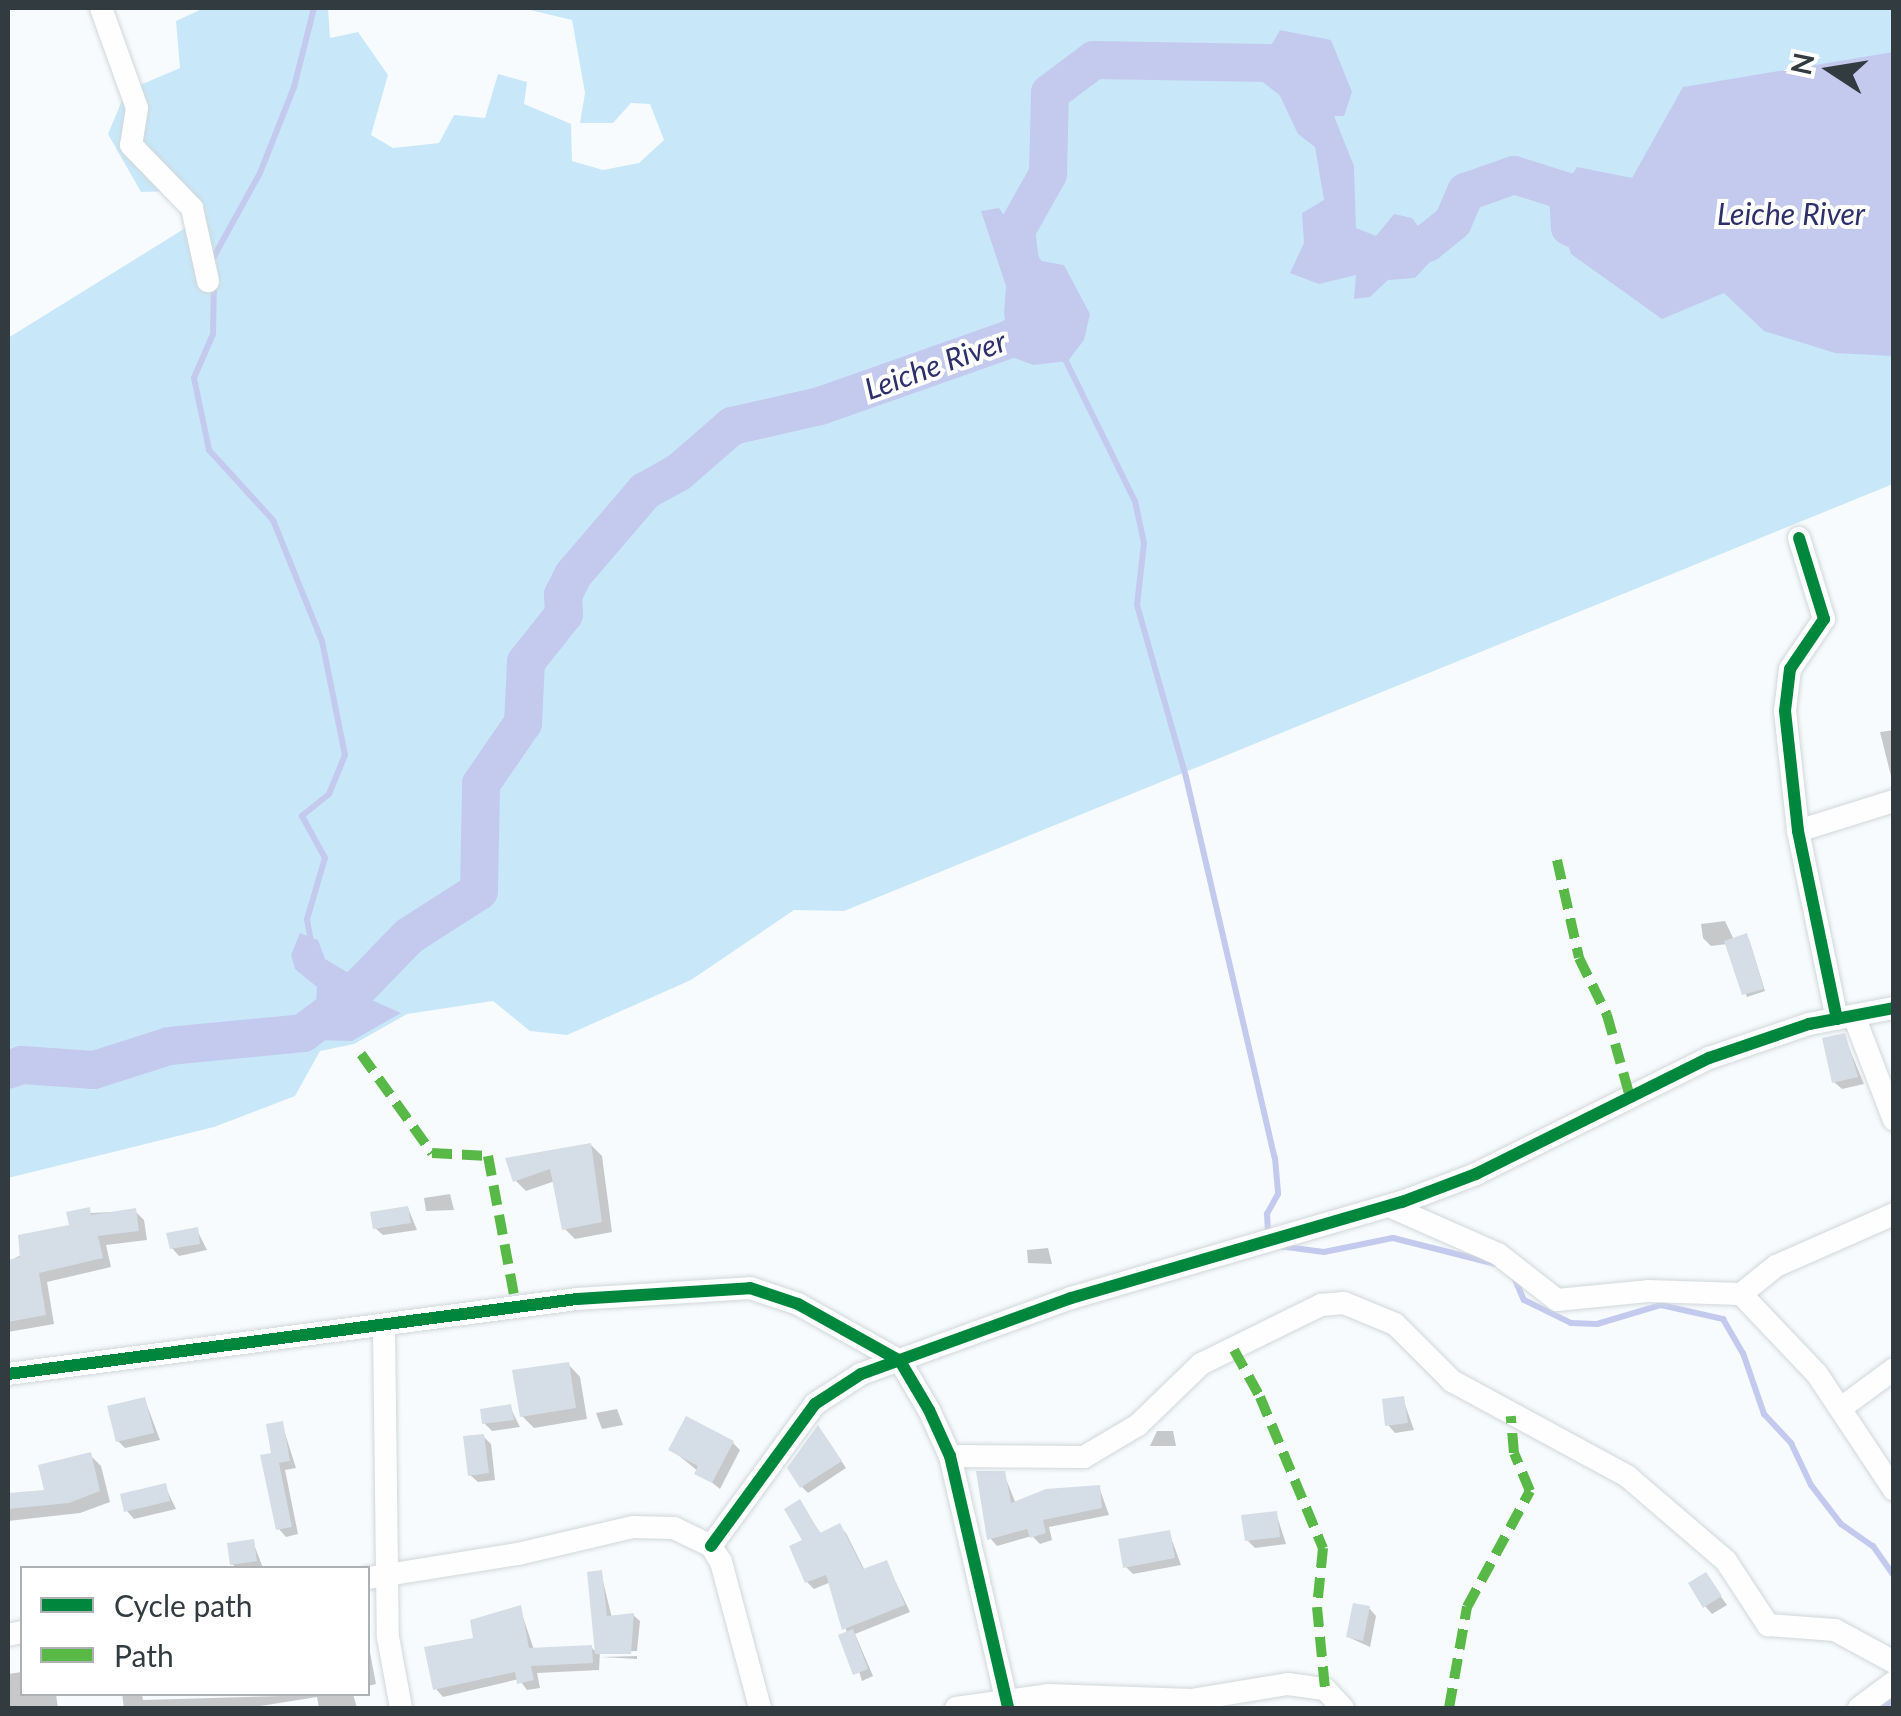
<!DOCTYPE html>
<style>
body{margin:0}
#map{position:relative;width:1901px;height:1716px;overflow:hidden;background:#f8fbfd;font-family:Lato,sans-serif}
div>[style]{position:absolute}
.green>*{inset:0;background:#c8e8f9}
.water>*{inset:0;background:#c4caee}
.shadow>*{inset:0;background:#0003}
.stream>*{height:6px;margin:-3px;padding:0 3px;transform-origin:3px;border-radius:3px;background:#c4caee}
.river>*{height:38px;margin:-19px;padding:0 19px;transform-origin:19px;border-radius:19px;background:#c4caee}
.building>*{inset:0;background:#d5dde6}
.roads{filter:drop-shadow(0 0 2px #d0d7da) drop-shadow(0 0 2px #d0d7da)}
.street>*{height:22px;margin:-11px;padding:0 11px;transform-origin:11px;border-radius:11px;background:#fefeff}
.quiet>*{height:10px;margin-top:-5px;transform-origin:0;background:repeating-linear-gradient(90deg,#58b947 0 20px,transparent 0 30px)}
.cycleway>*{height:12px;margin:-6px;padding:0 6px;transform-origin:6px;border-radius:6px;background:#00873e}
span{translate:-50% -50%;white-space:nowrap;text-align:center;line-height:1.15;-webkit-text-stroke:8px #fff;paint-order:stroke}
.water-label{font-size:30px;color:#2e306c;font-style:italic}
.frame{position:absolute;inset:0;border:10px solid #323b40;pointer-events:none}
.legend{position:absolute;left:20px;top:1566px;width:350px;height:130px;box-sizing:border-box;background:#fff;border:2px solid #adb1b3;margin:0;padding:12px 18px;list-style:none;font-size:30px;color:#323b40}
.legend li{display:flex;align-items:center;gap:20px;height:50px}
.legend b{width:50px;border:2px solid #adb1b3}
.north{position:absolute;left:1781px;top:20px;width:100px;height:100px;-webkit-text-stroke:8px #fff;paint-order:stroke;rotate:282deg;font-size:28px;font-weight:700;line-height:40px;text-align:center;color:#323b40}
.north::after{content:'';display:block;margin:auto;width:35px;height:45px;background:#323b40;clip-path:polygon(50% 0,100% 100%,50% 72%,0 100%)}
</style>
<div id="map">
<div class="green">
<i style="clip-path:polygon(204px 8px,328px 8px,330px 38px,358px 32px,388px 75px,371px 135px,393px 148px,439px 143px,454px 115px,485px 118px,498px 74px,527px 82px,524px 104px,571px 124px,572px 161px,603px 170px,639px 163px,664px 140px,650px 104px,631px 103px,613px 123px,580px 123px,585px 93px,572px 20px,522px 8px,1893px 8px,1893px 484px,844px 911px,794px 910px,691px 980px,567px 1035px,530px 1031px,493px 1001px,407px 1014px,354px 1044px,320px 1051px,295px 1096px,214px 1127px,8px 1178px,8px 338px,187px 227px,171px 191px,141px 192px,108px 134px,126px 91px,180px 68px,176px 21px)"></i>
</div>
<div class="water">
<i style="clip-path:polygon(1280px 30px,1331px 40px,1352px 92px,1344px 116px,1334px 116px,1354px 166px,1356px 228px,1376px 236px,1394px 214px,1412px 218px,1426px 237px,1453px 237px,1415px 278px,1388px 280px,1370px 297px,1354px 299px,1356px 275px,1319px 284px,1290px 273px,1304px 243px,1302px 213px,1324px 200px,1315px 147px,1298px 134px,1271px 77px,1268px 51px)"></i>
<i style="clip-path:polygon(1893px 52px,1893px 356px,1835px 353px,1764px 331px,1724px 293px,1662px 319px,1571px 254px,1554px 202px,1577px 167px,1632px 178px,1683px 87px)"></i>
<i style="clip-path:polygon(999px 208px,1036px 260px,1064px 265px,1090px 314px,1084px 340px,1068px 361px,1033px 365px,1015px 358px,1004px 315px,1006px 286px,981px 211px)"></i>
<i style="clip-path:polygon(300px 933px,318px 940px,325px 959px,362px 981px,367px 998px,401px 1013px,352px 1041px,278px 1039px,277px 1029px,305px 1019px,316px 1007px,317px 987px,295px 969px,291px 955px)"></i>
</div>
<div class="shadow">
<i style="clip-path:polygon(1894px 730px,1894px 788px,1880px 732px)"></i>
<i style="clip-path:polygon(1725px 921px,1734px 940px,1749px 939px,1765px 991px,1747px 997px,1727px 944px,1711px 946px,1703px 938px,1701px 924px)"></i>
<i style="clip-path:polygon(1844px 1036px,1864px 1084px,1842px 1089px,1834px 1082px)"></i>
<i style="clip-path:polygon(591px 1145px,602px 1156px,612px 1232px,575px 1239px,564px 1228px,555px 1181px,526px 1191px,515px 1180px)"></i>
<i style="clip-path:polygon(450px 1194px,454px 1210px,426px 1211px,424px 1198px)"></i>
<i style="clip-path:polygon(408px 1208px,417px 1230px,383px 1235px,375px 1228px)"></i>
<i style="clip-path:polygon(135px 1211px,144px 1220px,147px 1240px,106px 1245px,111px 1267px,47px 1282px,54px 1324px,8px 1332px,8px 1262px,72px 1227px,69px 1214px)"></i>
<i style="clip-path:polygon(197px 1230px,207px 1250px,179px 1256px,172px 1248px)"></i>
<i style="clip-path:polygon(1048px 1248px,1052px 1264px,1028px 1263px,1027px 1250px)"></i>
<i style="clip-path:polygon(569px 1365px,580px 1377px,587px 1419px,534px 1428px,522px 1416px)"></i>
<i style="clip-path:polygon(1403px 1399px,1414px 1430px,1395px 1433px,1388px 1425px)"></i>
<i style="clip-path:polygon(145px 1400px,160px 1440px,125px 1448px,118px 1441px)"></i>
<i style="clip-path:polygon(510px 1407px,520px 1427px,492px 1431px,484px 1423px)"></i>
<i style="clip-path:polygon(617px 1409px,623px 1425px,602px 1429px,596px 1413px)"></i>
<i style="clip-path:polygon(282px 1424px,296px 1468px,285px 1470px,298px 1534px,286px 1537px,279px 1529px,274px 1455px)"></i>
<i style="clip-path:polygon(1157px 1431px,1173px 1431px,1176px 1446px,1150px 1446px)"></i>
<i style="clip-path:polygon(824px 1435px,846px 1468px,808px 1493px,802px 1487px)"></i>
<i style="clip-path:polygon(483px 1436px,491px 1444px,495px 1480px,478px 1482px,470px 1475px)"></i>
<i style="clip-path:polygon(733px 1443px,740px 1450px,720px 1489px,672px 1450px)"></i>
<i style="clip-path:polygon(90px 1455px,101px 1466px,110px 1502px,80px 1513px,8px 1521px,8px 1496px,47px 1492px)"></i>
<i style="clip-path:polygon(1004px 1474px,1016px 1504px,1099px 1487px,1109px 1515px,1049px 1527px,1052px 1540px,1040px 1544px,1032px 1536px,997px 1546px,990px 1538px)"></i>
<i style="clip-path:polygon(165px 1486px,176px 1509px,134px 1519px,127px 1511px)"></i>
<i style="clip-path:polygon(799px 1503px,822px 1535px,839px 1526px,846px 1533px,865px 1571px,886px 1562px,910px 1612px,855px 1634px,873px 1676px,862px 1681px,831px 1582px,814px 1589px,807px 1582px)"></i>
<i style="clip-path:polygon(1276px 1513px,1286px 1544px,1255px 1548px,1247px 1540px)"></i>
<i style="clip-path:polygon(1169px 1532px,1181px 1565px,1133px 1574px,1126px 1567px)"></i>
<i style="clip-path:polygon(253px 1542px,263px 1568px,237px 1568px,232px 1564px)"></i>
<i style="clip-path:polygon(601px 1573px,612px 1618px,633px 1615px,640px 1621px,637px 1651px,600px 1652px,599px 1670px,537px 1673px,540px 1688px,527px 1690px,519px 1679px,443px 1697px,436px 1689px,476px 1640px,520px 1608px,534px 1650px,591px 1647px,598px 1654px,589px 1574px)"></i>
<i style="clip-path:polygon(1705px 1575px,1727px 1605px,1712px 1614px,1705px 1606px)"></i>
<i style="clip-path:polygon(1369px 1608px,1376px 1616px,1370px 1647px,1348px 1637px)"></i>
<i style="clip-path:polygon(368px 1642px,376px 1684px,368px 1686px)"></i>
<i style="clip-path:polygon(637px 1656px,637px 1659px,601px 1657px)"></i>
<i style="clip-path:polygon(22px 1672px,22px 1694px,56px 1694px,58px 1708px,8px 1708px,8px 1674px)"></i>
<i style="clip-path:polygon(122px 1694px,142px 1694px,143px 1700px,353px 1694px,357px 1708px,319px 1708px,317px 1697px,248px 1708px,124px 1708px)"></i>
</div>
<div class="stream">
<i style="left:212px;top:260px;width:99px;rotate:-61.1deg"></i>
<i style="left:260px;top:173px;width:92px;rotate:-68.4deg"></i>
<i style="left:294px;top:87px;width:81px;rotate:-75.8deg"></i>
<i style="left:214px;top:282px;width:52px;rotate:91.1deg"></i>
<i style="left:213px;top:334px;width:48px;rotate:113.4deg"></i>
<i style="left:194px;top:378px;width:74px;rotate:78.2deg"></i>
<i style="left:209px;top:450px;width:95px;rotate:47.6deg"></i>
<i style="left:273px;top:520px;width:131px;rotate:68deg"></i>
<i style="left:322px;top:641px;width:116px;rotate:78.6deg"></i>
<i style="left:345px;top:755px;width:42px;rotate:112.3deg"></i>
<i style="left:329px;top:794px;width:35px;rotate:141deg"></i>
<i style="left:302px;top:816px;width:48px;rotate:61.3deg"></i>
<i style="left:325px;top:858px;width:64px;rotate:106.4deg"></i>
<i style="left:307px;top:919px;width:22px;rotate:80deg"></i>
<i style="left:1064px;top:357px;width:161px;rotate:63.8deg"></i>
<i style="left:1135px;top:501px;width:43px;rotate:77.9deg"></i>
<i style="left:1144px;top:543px;width:62px;rotate:96.4deg"></i>
<i style="left:1137px;top:605px;width:179px;rotate:74.1deg"></i>
<i style="left:1186px;top:777px;width:391px;rotate:76.9deg"></i>
<i style="left:1275px;top:1158px;width:36px;rotate:85deg"></i>
<i style="left:1278px;top:1194px;width:23px;rotate:119deg"></i>
<i style="left:1267px;top:1214px;width:22px;rotate:87deg"></i>
<i style="left:1279px;top:1246px;width:45px;rotate:7.6deg"></i>
<i style="left:1324px;top:1252px;width:70px;rotate:-11.5deg"></i>
<i style="left:1393px;top:1238px;width:106px;rotate:14.2deg"></i>
<i style="left:1514px;top:1277px;width:25px;rotate:67deg"></i>
<i style="left:1524px;top:1300px;width:52px;rotate:26.1deg"></i>
<i style="left:1571px;top:1323px;width:26px;rotate:2deg"></i>
<i style="left:1597px;top:1324px;width:67px;rotate:-16.5deg"></i>
<i style="left:1661px;top:1305px;width:64px;rotate:12.7deg"></i>
<i style="left:1723px;top:1319px;width:39px;rotate:60deg"></i>
<i style="left:1743px;top:1353px;width:65px;rotate:71deg"></i>
<i style="left:1764px;top:1414px;width:40px;rotate:47deg"></i>
<i style="left:1791px;top:1443px;width:47px;rotate:64.5deg"></i>
<i style="left:1811px;top:1485px;width:49px;rotate:52.4deg"></i>
<i style="left:1841px;top:1524px;width:39px;rotate:35deg"></i>
<i style="left:1873px;top:1546px;width:37px;rotate:55deg"></i>
<i style="left:1881px;top:1708px;width:15px;rotate:-32deg"></i>
</div>
<div class="river">
<i style="left:1386px;top:252px;width:42px;rotate:-12.4deg"></i>
<i style="left:1427px;top:243px;width:33px;rotate:-39deg"></i>
<i style="left:1453px;top:222px;width:33px;rotate:-67deg"></i>
<i style="left:1466px;top:192px;width:51px;rotate:-19.5deg"></i>
<i style="left:1514px;top:175px;width:57px;rotate:17.5deg"></i>
<i style="left:1568px;top:192px;width:35px;rotate:87deg"></i>
<i style="left:1570px;top:227px;width:10px;rotate:24deg"></i>
<i style="left:8px;top:1070px;width:15px;rotate:-20deg"></i>
<i style="left:22px;top:1065px;width:72px;rotate:4deg"></i>
<i style="left:94px;top:1070px;width:79px;rotate:-17.7deg"></i>
<i style="left:169px;top:1046px;width:135px;rotate:-5.5deg"></i>
<i style="left:303px;top:1033px;width:55px;rotate:-36.9deg"></i>
<i style="left:347px;top:1000px;width:89px;rotate:-45.9deg"></i>
<i style="left:409px;top:936px;width:83px;rotate:-32.7deg"></i>
<i style="left:479px;top:891px;width:107px;rotate:-88.9deg"></i>
<i style="left:481px;top:784px;width:74px;rotate:-55.5deg"></i>
<i style="left:523px;top:723px;width:61px;rotate:-87.2deg"></i>
<i style="left:526px;top:662px;width:61px;rotate:-51.6deg"></i>
<i style="left:564px;top:614px;width:19px;rotate:-93deg"></i>
<i style="left:563px;top:595px;width:22px;rotate:-63deg"></i>
<i style="left:573px;top:575px;width:111px;rotate:-49.4deg"></i>
<i style="left:645px;top:491px;width:38px;rotate:-29deg"></i>
<i style="left:678px;top:473px;width:72px;rotate:-41deg"></i>
<i style="left:732px;top:426px;width:90px;rotate:-12.8deg"></i>
<i style="left:820px;top:406px;width:201px;rotate:-19.4deg"></i>
<i style="left:1010px;top:339px;width:27px;rotate:-33deg"></i>
<i style="left:1033px;top:324px;width:35px;rotate:-87deg"></i>
<i style="left:1035px;top:289px;width:31px;rotate:-119deg"></i>
<i style="left:1020px;top:262px;width:31px;rotate:-97deg"></i>
<i style="left:1016px;top:231px;width:65px;rotate:-60.7deg"></i>
<i style="left:1048px;top:174px;width:81px;rotate:-88.6deg"></i>
<i style="left:1050px;top:93px;width:55px;rotate:-36.9deg"></i>
<i style="left:1094px;top:60px;width:175px;rotate:1deg"></i>
<i style="left:1269px;top:63px;width:49px;rotate:37.6deg"></i>
</div>
<div class="building">
<i style="clip-path:polygon(1747px 933px,1764px 989px,1742px 995px,1724px 941px)"></i>
<i style="clip-path:polygon(1845px 1033px,1858px 1077px,1832px 1083px,1822px 1038px)"></i>
<i style="clip-path:polygon(591px 1143px,602px 1222px,562px 1230px,550px 1169px,513px 1182px,505px 1158px)"></i>
<i style="clip-path:polygon(408px 1206px,411px 1223px,373px 1229px,370px 1212px)"></i>
<i style="clip-path:polygon(90px 1207px,91px 1215px,136px 1208px,139px 1231px,98px 1236px,103px 1258px,39px 1273px,46px 1315px,8px 1322px,8px 1260px,20px 1257px,18px 1235px,69px 1225px,66px 1212px)"></i>
<i style="clip-path:polygon(198px 1227px,200px 1244px,170px 1249px,166px 1233px)"></i>
<i style="clip-path:polygon(569px 1362px,576px 1408px,520px 1417px,512px 1370px)"></i>
<i style="clip-path:polygon(1404px 1396px,1408px 1423px,1385px 1426px,1382px 1399px)"></i>
<i style="clip-path:polygon(145px 1397px,154px 1433px,116px 1442px,107px 1406px)"></i>
<i style="clip-path:polygon(511px 1404px,514px 1420px,482px 1424px,480px 1409px)"></i>
<i style="clip-path:polygon(686px 1416px,734px 1441px,712px 1483px,694px 1474px,698px 1466px,668px 1450px)"></i>
<i style="clip-path:polygon(283px 1421px,290px 1461px,279px 1463px,292px 1527px,276px 1530px,260px 1455px,271px 1453px,266px 1424px)"></i>
<i style="clip-path:polygon(818px 1425px,842px 1461px,800px 1488px,787px 1468px)"></i>
<i style="clip-path:polygon(484px 1434px,489px 1473px,468px 1476px,463px 1436px)"></i>
<i style="clip-path:polygon(91px 1452px,100px 1491px,69px 1503px,8px 1509px,8px 1493px,44px 1490px,38px 1465px)"></i>
<i style="clip-path:polygon(976px 1471px,1005px 1471px,1011px 1503px,1046px 1489px,1100px 1485px,1102px 1508px,1043px 1520px,1046px 1533px,1030px 1538px,1027px 1529px,987px 1540px)"></i>
<i style="clip-path:polygon(166px 1483px,170px 1501px,124px 1512px,120px 1494px)"></i>
<i style="clip-path:polygon(800px 1499px,820px 1533px,840px 1523px,863px 1569px,887px 1560px,905px 1605px,842px 1630px,826px 1575px,805px 1583px,789px 1546px,802px 1540px,784px 1509px)"></i>
<i style="clip-path:polygon(1277px 1511px,1280px 1537px,1245px 1541px,1241px 1515px)"></i>
<i style="clip-path:polygon(1170px 1530px,1175px 1558px,1123px 1568px,1118px 1539px)"></i>
<i style="clip-path:polygon(254px 1539px,257px 1561px,230px 1565px,227px 1543px)"></i>
<i style="clip-path:polygon(602px 1570px,607px 1616px,634px 1613px,631px 1654px,595px 1654px,587px 1572px)"></i>
<i style="clip-path:polygon(1706px 1572px,1722px 1596px,1703px 1608px,1688px 1583px)"></i>
<i style="clip-path:polygon(1353px 1603px,1370px 1606px,1363px 1641px,1346px 1637px)"></i>
<i style="clip-path:polygon(521px 1605px,529px 1648px,592px 1645px,593px 1663px,531px 1666px,534px 1680px,517px 1684px,515px 1672px,433px 1690px,424px 1647px,473px 1638px,470px 1620px)"></i>
<i style="clip-path:polygon(853px 1629px,868px 1669px,853px 1675px,838px 1635px)"></i>
</div>
<div class="roads">
<div class="street">
<i style="left:101px;top:8px;width:106px;rotate:70.2deg"></i>
<i style="left:137px;top:108px;width:37px;rotate:99deg"></i>
<i style="left:131px;top:145px;width:88px;rotate:45.9deg"></i>
<i style="left:192px;top:208px;width:75px;rotate:77.6deg"></i>
<i style="left:1799px;top:538px;width:85px;rotate:72.8deg"></i>
<i style="left:1824px;top:619px;width:60px;rotate:124.2deg"></i>
<i style="left:1790px;top:669px;width:42px;rotate:96.8deg"></i>
<i style="left:1785px;top:711px;width:121px;rotate:83.8deg"></i>
<i style="left:1798px;top:831px;width:192px;rotate:78.3deg"></i>
<i style="left:1798px;top:831px;width:101px;rotate:-17.4deg"></i>
<i style="left:1854px;top:1016px;width:111px;rotate:69deg"></i>
<i style="left:1389px;top:1206px;width:119px;rotate:23.8deg"></i>
<i style="left:1498px;top:1254px;width:75px;rotate:37.9deg"></i>
<i style="left:1557px;top:1300px;width:91px;rotate:-5.6deg"></i>
<i style="left:1648px;top:1291px;width:93px;rotate:1.8deg"></i>
<i style="left:1741px;top:1294px;width:110px;rotate:46.5deg"></i>
<i style="left:1817px;top:1374px;width:139px;rotate:56.4deg"></i>
<i style="left:1741px;top:1294px;width:45px;rotate:-38.7deg"></i>
<i style="left:1776px;top:1266px;width:129px;rotate:-23.8deg"></i>
<i style="left:384px;top:1326px;width:311px;rotate:89.3deg"></i>
<i style="left:388px;top:1637px;width:72px;rotate:79.6deg"></i>
<i style="left:8px;top:1374px;width:574px;rotate:-7.51deg"></i>
<i style="left:577px;top:1299px;width:173px;rotate:-3.6deg"></i>
<i style="left:750px;top:1288px;width:51px;rotate:18.4deg"></i>
<i style="left:798px;top:1304px;width:117px;rotate:29.2deg"></i>
<i style="left:900px;top:1361px;width:57px;rotate:59.4deg"></i>
<i style="left:929px;top:1410px;width:51px;rotate:65.5deg"></i>
<i style="left:950px;top:1456px;width:259px;rotate:77deg"></i>
<i style="left:1841px;top:1408px;width:66px;rotate:-36.3deg"></i>
<i style="left:950px;top:1456px;width:134px;rotate:0.4deg"></i>
<i style="left:1084px;top:1457px;width:63px;rotate:-30.7deg"></i>
<i style="left:1138px;top:1425px;width:88px;rotate:-44.1deg"></i>
<i style="left:1201px;top:1364px;width:134px;rotate:-26.2deg"></i>
<i style="left:1321px;top:1305px;width:23px;rotate:-5deg"></i>
<i style="left:1344px;top:1303px;width:55px;rotate:22.4deg"></i>
<i style="left:1395px;top:1324px;width:81px;rotate:45deg"></i>
<i style="left:1452px;top:1381px;width:199px;rotate:28.5deg"></i>
<i style="left:1627px;top:1476px;width:130px;rotate:40.6deg"></i>
<i style="left:1726px;top:1561px;width:77px;rotate:56.7deg"></i>
<i style="left:1768px;top:1625px;width:67px;rotate:4.3deg"></i>
<i style="left:1835px;top:1630px;width:67px;rotate:28.5deg"></i>
<i style="left:711px;top:1546px;width:176px;rotate:-53.8deg"></i>
<i style="left:815px;top:1404px;width:55px;rotate:-33.1deg"></i>
<i style="left:861px;top:1374px;width:223px;rotate:-19.9deg"></i>
<i style="left:1071px;top:1298px;width:345px;rotate:-16.2deg"></i>
<i style="left:1402px;top:1202px;width:79px;rotate:-20.7deg"></i>
<i style="left:1476px;top:1174px;width:260px;rotate:-26.5deg"></i>
<i style="left:1709px;top:1058px;width:106px;rotate:-18.8deg"></i>
<i style="left:1809px;top:1024px;width:86px;rotate:-10.7deg"></i>
<i style="left:368px;top:1578px;width:152px;rotate:-9.1deg"></i>
<i style="left:518px;top:1554px;width:118px;rotate:-13.2deg"></i>
<i style="left:633px;top:1527px;width:41px;rotate:1.4deg"></i>
<i style="left:674px;top:1528px;width:41px;rotate:25.9deg"></i>
<i style="left:711px;top:1546px;width:19px;rotate:58deg"></i>
<i style="left:721px;top:1562px;width:151px;rotate:75deg"></i>
<i style="left:8px;top:1635px;width:14px;rotate:-12deg"></i>
<i style="left:956px;top:1708px;width:93px;rotate:-8deg"></i>
<i style="left:1048px;top:1695px;width:143px;rotate:2deg"></i>
<i style="left:1191px;top:1700px;width:98px;rotate:-9.4deg"></i>
<i style="left:1288px;top:1684px;width:37px;rotate:8deg"></i>
<i style="left:1325px;top:1689px;width:26px;rotate:47deg"></i>
<i style="left:1859px;top:1708px;width:44px;rotate:-36.6deg"></i>
</div>
</div>
<div class="quiet">
<i style="left:1557px;top:860px;width:100px;rotate:77.3deg"></i>
<i style="left:1579px;top:958px;width:64px;rotate:63.8deg"></i>
<i style="left:1607px;top:1015px;width:85px;rotate:74.3deg"></i>
<i style="left:361px;top:1054px;width:122px;rotate:54.4deg"></i>
<i style="left:432px;top:1153px;width:56px;rotate:3.1deg"></i>
<i style="left:488px;top:1156px;width:153px;rotate:79.4deg"></i>
<i style="left:1234px;top:1350px;width:54px;rotate:61deg"></i>
<i style="left:1260px;top:1397px;width:164px;rotate:67.4deg"></i>
<i style="left:1323px;top:1548px;width:59px;rotate:95.8deg"></i>
<i style="left:1317px;top:1607px;width:82px;rotate:84.4deg"></i>
<i style="left:1449px;top:1708px;width:103px;rotate:-79.9deg"></i>
<i style="left:1467px;top:1607px;width:132px;rotate:-61.5deg"></i>
<i style="left:1530px;top:1491px;width:41px;rotate:-112.8deg"></i>
<i style="left:1514px;top:1453px;width:37px;rotate:-95deg"></i>
</div>
<div class="cycleway">
<i style="left:1799px;top:538px;width:85px;rotate:72.8deg"></i>
<i style="left:1824px;top:619px;width:60px;rotate:124.2deg"></i>
<i style="left:1790px;top:669px;width:42px;rotate:96.8deg"></i>
<i style="left:1785px;top:711px;width:121px;rotate:83.8deg"></i>
<i style="left:1798px;top:831px;width:192px;rotate:78.3deg"></i>
<i style="left:8px;top:1374px;width:574px;rotate:-7.51deg"></i>
<i style="left:577px;top:1299px;width:173px;rotate:-3.6deg"></i>
<i style="left:750px;top:1288px;width:51px;rotate:18.4deg"></i>
<i style="left:798px;top:1304px;width:117px;rotate:29.2deg"></i>
<i style="left:900px;top:1361px;width:57px;rotate:59.4deg"></i>
<i style="left:929px;top:1410px;width:51px;rotate:65.5deg"></i>
<i style="left:950px;top:1456px;width:259px;rotate:77deg"></i>
<i style="left:711px;top:1546px;width:176px;rotate:-53.8deg"></i>
<i style="left:815px;top:1404px;width:55px;rotate:-33.1deg"></i>
<i style="left:861px;top:1374px;width:223px;rotate:-19.9deg"></i>
<i style="left:1071px;top:1298px;width:345px;rotate:-16.2deg"></i>
<i style="left:1402px;top:1202px;width:79px;rotate:-20.7deg"></i>
<i style="left:1476px;top:1174px;width:260px;rotate:-26.5deg"></i>
<i style="left:1709px;top:1058px;width:106px;rotate:-18.8deg"></i>
<i style="left:1809px;top:1024px;width:86px;rotate:-10.7deg"></i>
</div>
<div class="water-label">
<span style="left:1791px;top:213px">Leiche River</span>
<span style="left:935px;top:364px;rotate:-20deg">Leiche River</span>
</div>
<div class="frame"></div>
<ul class="legend">
<li><b style="height:12px;background:#00873e"></b>Cycle path</li>
<li><b style="height:12px;background:#58b947"></b>Path</li>
</ul>
<div class="north">N</div>
</div>
